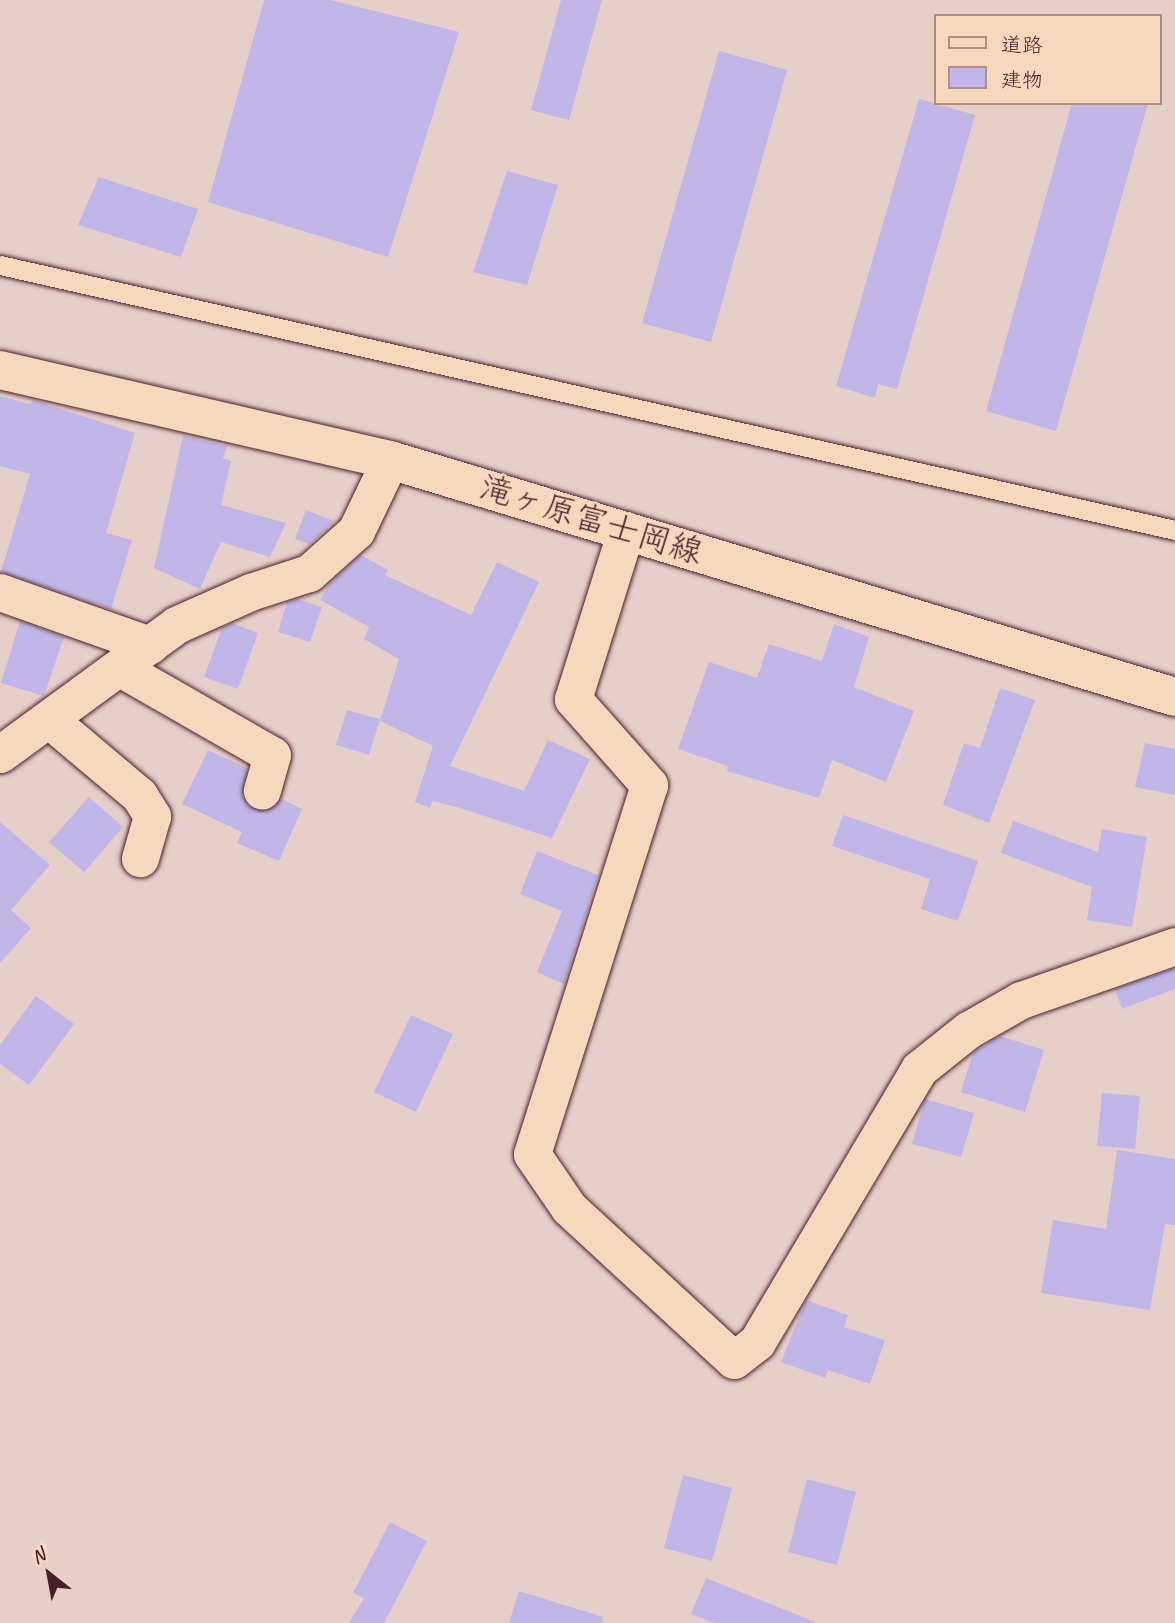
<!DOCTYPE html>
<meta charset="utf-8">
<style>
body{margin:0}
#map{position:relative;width:1175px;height:1623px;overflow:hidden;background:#e6cec9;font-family:Caveat,"Klee One",sans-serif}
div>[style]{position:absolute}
.building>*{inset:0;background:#c0b7e8}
.roads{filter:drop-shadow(0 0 2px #4a1f2b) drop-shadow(0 0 2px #4a1f2b)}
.service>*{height:19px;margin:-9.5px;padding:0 9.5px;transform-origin:9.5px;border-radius:9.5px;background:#f6d8bc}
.minor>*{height:37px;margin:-18.5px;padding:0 18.5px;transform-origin:18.5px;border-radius:18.5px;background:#f6d8bc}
.secondary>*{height:38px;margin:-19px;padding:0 19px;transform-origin:19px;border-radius:19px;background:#f6d8bc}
span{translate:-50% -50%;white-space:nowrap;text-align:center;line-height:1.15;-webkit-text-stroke:5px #f6d8bc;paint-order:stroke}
.street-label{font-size:33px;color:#4a1f2b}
.legend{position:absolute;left:934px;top:14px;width:228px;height:91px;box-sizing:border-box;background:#f6d8bc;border:2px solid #b18e82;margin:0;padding:9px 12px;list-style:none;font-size:21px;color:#4a1f2b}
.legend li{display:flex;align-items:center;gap:14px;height:35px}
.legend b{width:35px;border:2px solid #b18e82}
.north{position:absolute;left:14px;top:1539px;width:70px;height:70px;-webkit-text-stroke:5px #f6d8bc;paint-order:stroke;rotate:329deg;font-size:19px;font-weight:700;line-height:28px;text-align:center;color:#4a1f2b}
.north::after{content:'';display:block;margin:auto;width:24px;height:32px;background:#4a1f2b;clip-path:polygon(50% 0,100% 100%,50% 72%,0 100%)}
</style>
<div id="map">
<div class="building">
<i style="clip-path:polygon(264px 0,330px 0,459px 32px,388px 257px,208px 202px)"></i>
<i style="clip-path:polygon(561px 0,602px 0,569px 120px,531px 110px)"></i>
<i style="clip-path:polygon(719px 51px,787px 70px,711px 342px,642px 323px)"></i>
<i style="clip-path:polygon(919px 99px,975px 115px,897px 389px,878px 384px,875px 398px,836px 386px)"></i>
<i style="clip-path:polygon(1072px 103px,1148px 103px,1056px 431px,986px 411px)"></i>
<i style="clip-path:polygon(507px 171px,558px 185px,527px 285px,473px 272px)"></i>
<i style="clip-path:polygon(99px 177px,198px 209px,181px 257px,78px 225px)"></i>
<i style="clip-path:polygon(0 396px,30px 404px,33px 400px,135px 433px,106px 533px,132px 540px,111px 609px,1px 572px,30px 474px,0 466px)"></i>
<i style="clip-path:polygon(183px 436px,227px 446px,223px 458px,231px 461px,221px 505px,286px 523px,270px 557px,221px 542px,200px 589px,154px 568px)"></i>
<i style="clip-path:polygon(306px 510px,334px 521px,310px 544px,295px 539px)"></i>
<i style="clip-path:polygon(361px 555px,388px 570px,385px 575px,471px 615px,497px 562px,539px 582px,450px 766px,524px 791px,548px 740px,590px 759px,552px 838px,457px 807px,433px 801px,430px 808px,415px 802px,433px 746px,380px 721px,399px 659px,364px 639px,369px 627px,320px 600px,330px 583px)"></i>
<i style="clip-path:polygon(297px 599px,322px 607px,310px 642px,278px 632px,287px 602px)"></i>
<i style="clip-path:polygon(20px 621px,64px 637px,44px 696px,1px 683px)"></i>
<i style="clip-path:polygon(232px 623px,258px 633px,238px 689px,204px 677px,222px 628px)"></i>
<i style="clip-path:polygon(834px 624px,869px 637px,854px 687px,914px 711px,886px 782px,832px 760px,819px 798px,727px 771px,728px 766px,678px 749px,709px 662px,757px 678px,769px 644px,822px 661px)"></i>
<i style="clip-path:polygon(1000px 688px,1035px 700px,989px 823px,943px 805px,964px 743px,980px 748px)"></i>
<i style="clip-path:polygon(347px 710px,380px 719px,369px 755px,336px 745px)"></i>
<i style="clip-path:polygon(1145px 743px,1175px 749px,1175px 795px,1135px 787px)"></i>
<i style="clip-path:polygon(208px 750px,247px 768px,242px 796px,248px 806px,267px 811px,281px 799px,302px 809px,279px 861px,237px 843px,242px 832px,182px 804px)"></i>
<i style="clip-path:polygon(89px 797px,123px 827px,84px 872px,49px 842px)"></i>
<i style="clip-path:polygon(843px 815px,978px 861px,958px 921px,921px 909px,930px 879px,832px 846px)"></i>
<i style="clip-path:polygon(1013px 821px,1098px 852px,1102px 829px,1147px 837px,1132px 927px,1087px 920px,1092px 887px,1001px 853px)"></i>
<i style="clip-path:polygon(0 822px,50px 865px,11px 910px,31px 928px,0 963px)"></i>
<i style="clip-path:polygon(537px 851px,598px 875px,564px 984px,537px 972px,562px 911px,520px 894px)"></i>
<i style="clip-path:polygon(1175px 968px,1175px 989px,1122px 1009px,1115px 989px)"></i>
<i style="clip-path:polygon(36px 996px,74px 1024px,29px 1085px,0 1064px,0 1045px)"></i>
<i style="clip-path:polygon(411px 1015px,453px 1034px,416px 1112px,374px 1092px)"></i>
<i style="clip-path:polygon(1000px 1036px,1044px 1050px,1025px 1112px,961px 1092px,973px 1053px)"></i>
<i style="clip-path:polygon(1102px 1093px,1140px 1096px,1135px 1149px,1097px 1146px)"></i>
<i style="clip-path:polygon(925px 1099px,974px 1113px,961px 1157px,912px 1144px)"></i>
<i style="clip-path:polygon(1117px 1150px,1175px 1159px,1175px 1225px,1165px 1224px,1150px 1310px,1041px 1293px,1053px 1220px,1106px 1229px)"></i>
<i style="clip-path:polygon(806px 1300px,848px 1315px,844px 1327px,885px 1340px,870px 1384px,828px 1370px,825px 1378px,781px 1362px)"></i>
<i style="clip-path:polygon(683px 1475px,732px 1488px,712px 1561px,664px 1548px)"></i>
<i style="clip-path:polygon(807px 1479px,856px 1492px,837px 1565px,788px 1552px)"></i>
<i style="clip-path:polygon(390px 1522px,427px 1541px,384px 1623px,349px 1623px,364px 1598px,353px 1593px)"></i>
<i style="clip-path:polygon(706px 1578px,815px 1622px,815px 1623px,714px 1623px,691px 1614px)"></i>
<i style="clip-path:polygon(519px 1591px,603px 1617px,602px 1623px,509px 1623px)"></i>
</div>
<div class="roads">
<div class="service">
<i style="left:0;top:265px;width:1205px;rotate:12.71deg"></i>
</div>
<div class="minor">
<i style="left:626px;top:530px;width:177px;rotate:107.4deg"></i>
<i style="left:573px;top:699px;width:115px;rotate:48.5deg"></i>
<i style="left:649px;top:785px;width:387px;rotate:107.6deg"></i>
<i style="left:532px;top:1154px;width:65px;rotate:55.6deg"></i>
<i style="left:569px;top:1208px;width:224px;rotate:42.7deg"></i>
<i style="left:734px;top:1360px;width:29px;rotate:-38deg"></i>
<i style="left:757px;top:1342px;width:317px;rotate:-59.3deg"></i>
<i style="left:919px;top:1069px;width:63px;rotate:-38.5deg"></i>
<i style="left:968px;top:1030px;width:61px;rotate:-29.5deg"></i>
<i style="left:1021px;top:1000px;width:163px;rotate:-19.3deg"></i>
<i style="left:0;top:592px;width:159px;rotate:19.5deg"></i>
<i style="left:120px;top:668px;width:175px;rotate:29.8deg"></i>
<i style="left:272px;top:755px;width:37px;rotate:106deg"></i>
<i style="left:51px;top:721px;width:115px;rotate:40.1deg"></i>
<i style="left:139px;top:795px;width:25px;rotate:58deg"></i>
<i style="left:152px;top:816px;width:44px;rotate:105.9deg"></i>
<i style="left:0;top:754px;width:218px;rotate:-36.2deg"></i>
<i style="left:176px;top:625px;width:81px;rotate:-24deg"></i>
<i style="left:250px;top:592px;width:62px;rotate:-17.9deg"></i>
<i style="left:309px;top:573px;width:63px;rotate:-41.8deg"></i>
<i style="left:356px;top:531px;width:79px;rotate:-64.4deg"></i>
</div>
<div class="secondary">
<i style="left:0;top:370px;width:400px;rotate:13deg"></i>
<i style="left:390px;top:460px;width:820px;rotate:16.8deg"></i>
</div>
</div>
<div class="street-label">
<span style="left:591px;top:520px;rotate:17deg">滝ヶ原富士岡線</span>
</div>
<ul class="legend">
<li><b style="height:9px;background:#f6d8bc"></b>道路</li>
<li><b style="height:19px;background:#c0b7e8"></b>建物</li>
</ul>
<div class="north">N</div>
</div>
